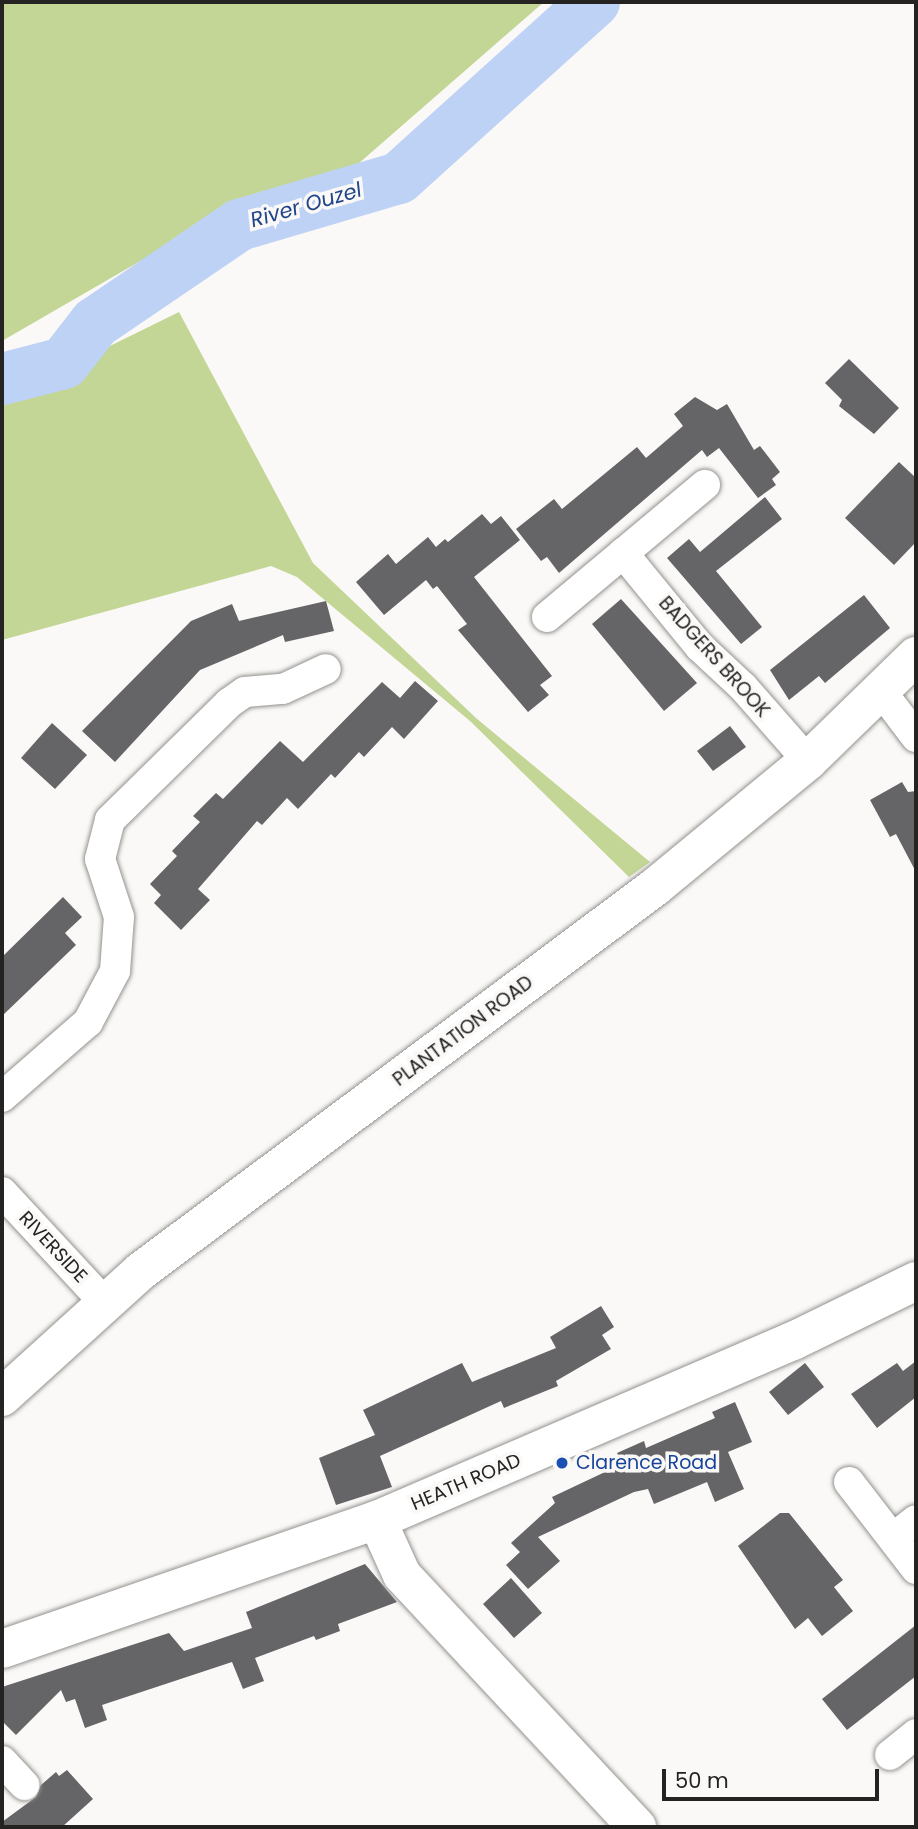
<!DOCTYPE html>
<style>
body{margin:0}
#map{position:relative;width:918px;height:1829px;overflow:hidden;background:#fbf9f7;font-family:Poppins,sans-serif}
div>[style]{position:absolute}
.green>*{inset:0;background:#c3d696}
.river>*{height:52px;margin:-26px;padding:0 26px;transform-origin:26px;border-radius:26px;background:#bed2f6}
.building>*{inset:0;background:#656466}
.roads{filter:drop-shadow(0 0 2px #93928f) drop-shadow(0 0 2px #93928f)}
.minor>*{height:30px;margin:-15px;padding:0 15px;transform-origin:15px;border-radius:15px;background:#fff}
.tertiary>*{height:38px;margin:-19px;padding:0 19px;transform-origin:19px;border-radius:19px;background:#fff}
.dots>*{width:19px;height:19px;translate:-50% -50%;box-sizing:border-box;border:4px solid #fbf9f7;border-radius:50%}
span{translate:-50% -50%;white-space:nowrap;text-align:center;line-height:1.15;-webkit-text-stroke:7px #fbf9f7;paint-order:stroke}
.street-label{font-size:19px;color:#242322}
.transit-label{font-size:19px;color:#164399}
.left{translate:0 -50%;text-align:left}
.water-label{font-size:21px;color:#204588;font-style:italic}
.frame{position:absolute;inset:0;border:4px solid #242322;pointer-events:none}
.scale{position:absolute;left:662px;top:1769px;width:217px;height:32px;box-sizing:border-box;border:4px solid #242322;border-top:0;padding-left:9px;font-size:21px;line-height:24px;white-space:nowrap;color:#242322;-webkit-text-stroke:5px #fbf9f7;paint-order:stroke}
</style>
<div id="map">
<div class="green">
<i style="clip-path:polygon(2px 2px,544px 2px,358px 164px,232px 208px,2px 341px)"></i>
<i style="clip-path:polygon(179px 312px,313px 563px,476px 718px,650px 862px,629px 877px,470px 721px,297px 577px,271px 566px,2px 640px,2px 399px)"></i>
</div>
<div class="river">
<i style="left:2px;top:379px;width:64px;rotate:-14.5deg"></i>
<i style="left:64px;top:363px;width:51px;rotate:-52.2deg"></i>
<i style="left:95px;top:323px;width:174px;rotate:-34.2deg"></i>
<i style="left:239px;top:225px;width:167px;rotate:-16.4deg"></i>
<i style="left:399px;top:178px;width:263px;rotate:-42.1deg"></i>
</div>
<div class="building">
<i style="clip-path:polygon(849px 359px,899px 408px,874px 434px,839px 406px,842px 400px,825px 383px)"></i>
<i style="clip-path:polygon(695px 397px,717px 410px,727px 404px,754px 450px,760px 446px,780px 472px,772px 479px,776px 485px,758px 498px,719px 448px,707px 457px,702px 450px,559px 573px,547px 557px,541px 561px,516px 529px,554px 499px,562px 509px,637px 447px,646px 458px,683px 426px,674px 414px)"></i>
<i style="clip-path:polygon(899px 462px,916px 478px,916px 542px,894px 565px,845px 518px)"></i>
<i style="clip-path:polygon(765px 497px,782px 519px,716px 571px,762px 627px,741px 644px,667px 558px,689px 539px,700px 552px)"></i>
<i style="clip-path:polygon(482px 514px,491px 524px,501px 516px,520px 540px,474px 577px,552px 676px,540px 685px,549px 695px,528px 712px,458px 630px,467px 624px,437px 586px,433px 589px,426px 580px,384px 615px,356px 582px,388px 554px,396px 564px,428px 537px,436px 547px,445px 539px,448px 542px)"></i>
<i style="clip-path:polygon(864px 595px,890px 628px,825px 683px,819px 676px,789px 700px,770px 670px)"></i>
<i style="clip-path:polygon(621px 599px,697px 683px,664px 711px,592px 624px)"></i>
<i style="clip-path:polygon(326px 601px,334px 631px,285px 642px,283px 635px,200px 670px,115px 762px,82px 731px,191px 621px,232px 604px,239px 621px)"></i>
<i style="clip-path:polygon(415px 681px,438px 701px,404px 739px,392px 727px,364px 757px,359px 752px,335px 778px,331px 774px,298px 809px,287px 798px,262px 825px,257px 821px,198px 889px,210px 900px,181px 930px,154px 903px,161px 895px,150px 884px,177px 856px,172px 851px,200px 822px,193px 816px,216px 793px,223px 799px,280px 741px,303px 762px,382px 682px,400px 698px)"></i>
<i style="clip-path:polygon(52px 723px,87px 755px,55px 789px,21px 758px)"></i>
<i style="clip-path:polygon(730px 726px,746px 747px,713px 771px,697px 751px)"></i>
<i style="clip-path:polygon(902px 782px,908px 792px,916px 791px,916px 872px,896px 834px,890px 837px,870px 800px)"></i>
<i style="clip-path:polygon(63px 897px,82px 917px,65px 933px,76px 945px,2px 1016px,2px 957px)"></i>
<i style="clip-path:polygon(601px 1306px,614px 1327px,602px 1335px,611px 1349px,556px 1381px,558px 1386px,504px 1408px,501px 1401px,380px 1456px,392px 1487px,336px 1505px,319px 1458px,375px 1435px,363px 1410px,462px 1363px,472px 1382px,556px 1348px,550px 1337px)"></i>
<i style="clip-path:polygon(916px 1361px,916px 1397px,877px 1428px,851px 1394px,897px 1363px,903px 1371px)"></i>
<i style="clip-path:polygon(805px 1363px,824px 1387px,788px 1415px,769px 1392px)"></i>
<i style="clip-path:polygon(735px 1402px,752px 1442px,728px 1452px,744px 1489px,715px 1502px,707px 1482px,654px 1504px,648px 1489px,634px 1492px,538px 1537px,560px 1561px,528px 1589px,506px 1565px,520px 1552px,511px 1543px,555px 1503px,552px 1497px,622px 1464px,617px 1453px,644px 1441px,646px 1448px,715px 1418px,712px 1412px)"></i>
<i style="clip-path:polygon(780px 1513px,789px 1513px,843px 1580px,834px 1587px,853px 1611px,822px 1636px,808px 1618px,795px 1629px,738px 1546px)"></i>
<i style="clip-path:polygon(365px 1564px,397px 1602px,338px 1624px,340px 1631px,316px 1640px,314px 1636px,255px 1658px,264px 1681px,243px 1689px,232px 1662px,102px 1705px,107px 1720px,85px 1728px,75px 1699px,66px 1702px,61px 1690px,16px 1735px,2px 1721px,2px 1687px,169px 1633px,184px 1651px,252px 1628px,246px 1612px)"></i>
<i style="clip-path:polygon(511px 1578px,542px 1613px,514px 1638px,483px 1604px)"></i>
<i style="clip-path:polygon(916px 1625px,916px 1676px,847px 1730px,822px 1699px)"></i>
<i style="clip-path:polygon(67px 1770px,93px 1799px,62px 1827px,2px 1827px,2px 1822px,36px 1797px,41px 1785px,56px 1772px,59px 1776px)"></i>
</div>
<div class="roads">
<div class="minor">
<i style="left:623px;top:553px;width:122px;rotate:50.7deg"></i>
<i style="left:700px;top:647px;width:59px;rotate:42.9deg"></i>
<i style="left:743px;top:687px;width:98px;rotate:48.7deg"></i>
<i style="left:547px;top:617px;width:206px;rotate:-39.9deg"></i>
<i style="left:881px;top:691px;width:58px;rotate:52.7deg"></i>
<i style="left:2px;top:1097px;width:114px;rotate:-41.1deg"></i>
<i style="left:88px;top:1022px;width:58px;rotate:-62.1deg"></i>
<i style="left:115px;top:971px;width:54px;rotate:-85.8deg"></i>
<i style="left:119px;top:917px;width:61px;rotate:-108.1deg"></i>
<i style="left:100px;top:859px;width:40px;rotate:-75.6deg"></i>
<i style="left:110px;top:820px;width:167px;rotate:-44.5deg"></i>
<i style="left:229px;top:703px;width:19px;rotate:-35deg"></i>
<i style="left:245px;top:692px;width:38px;rotate:-5deg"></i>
<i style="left:283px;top:689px;width:47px;rotate:-24.9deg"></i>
<i style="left:2px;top:1192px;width:150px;rotate:47.2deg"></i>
<i style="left:849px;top:1482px;width:110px;rotate:52.4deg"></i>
<i style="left:893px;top:1538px;width:29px;rotate:-38deg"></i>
<i style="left:890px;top:1755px;width:33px;rotate:-39deg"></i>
<i style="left:2px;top:1761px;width:33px;rotate:47deg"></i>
</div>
<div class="tertiary">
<i style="left:2px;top:1397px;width:188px;rotate:-42.2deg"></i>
<i style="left:141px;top:1271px;width:642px;rotate:-36.76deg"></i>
<i style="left:655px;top:887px;width:198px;rotate:-39.5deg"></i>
<i style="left:808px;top:761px;width:151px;rotate:-44.2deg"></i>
<i style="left:377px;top:1520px;width:60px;rotate:65.6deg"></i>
<i style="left:402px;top:1575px;width:345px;rotate:47deg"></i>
<i style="left:2px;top:1649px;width:397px;rotate:-19deg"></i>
<i style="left:377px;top:1520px;width:453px;rotate:-23.3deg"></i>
<i style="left:793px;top:1341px;width:137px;rotate:-26deg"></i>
</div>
</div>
<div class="dots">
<i style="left:562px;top:1463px;background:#1a4fb4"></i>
</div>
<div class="street-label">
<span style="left:714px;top:657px;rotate:48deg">BADGERS BROOK</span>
<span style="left:463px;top:1031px;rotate:-37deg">PLANTATION ROAD</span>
<span style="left:53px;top:1247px;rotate:47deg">RIVERSIDE</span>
<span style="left:466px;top:1482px;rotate:-23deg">HEATH ROAD</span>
</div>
<div class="transit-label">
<span class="left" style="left:576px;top:1463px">Clarence Road</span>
</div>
<div class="water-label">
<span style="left:306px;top:205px;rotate:-16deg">River Ouzel</span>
</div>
<div class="frame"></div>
<div class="scale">50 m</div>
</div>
